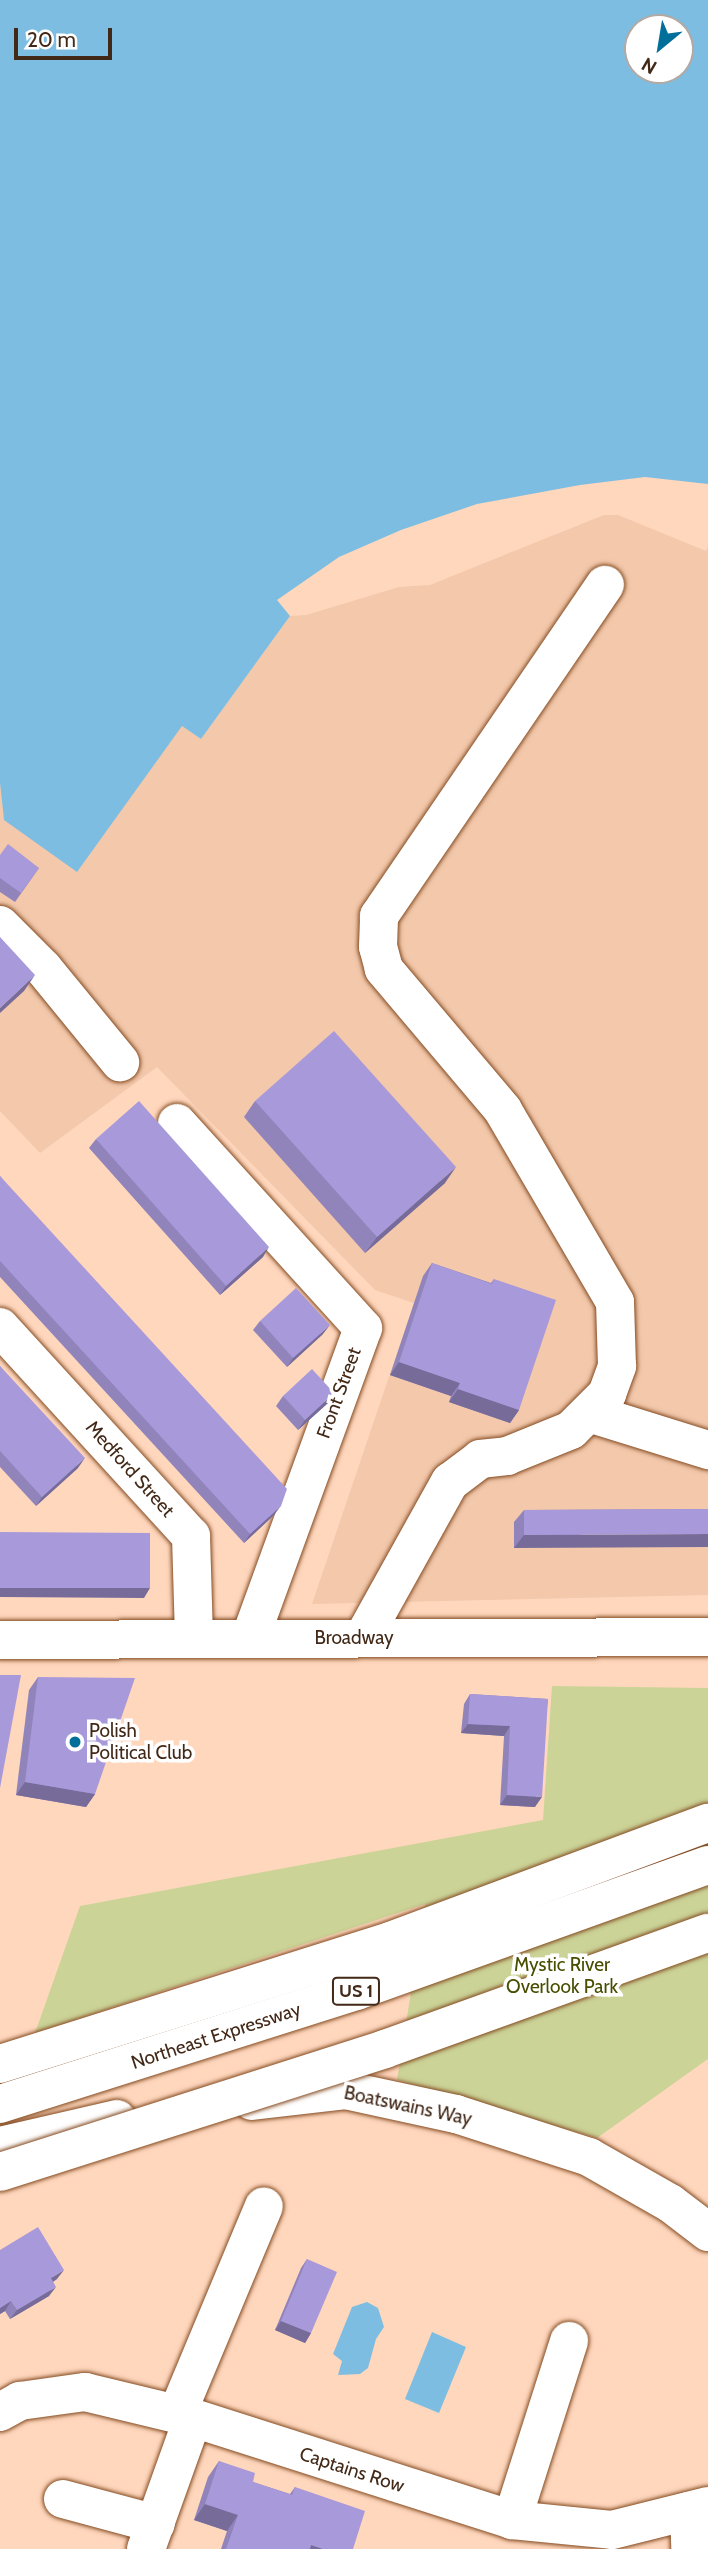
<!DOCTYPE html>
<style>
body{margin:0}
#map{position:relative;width:708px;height:2549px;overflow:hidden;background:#ffd7bd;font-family:Cabin,sans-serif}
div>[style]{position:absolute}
.built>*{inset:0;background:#f3c8ab}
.green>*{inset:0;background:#cbd397}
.water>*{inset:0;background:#7dbde2}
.roads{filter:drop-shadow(0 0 2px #844b21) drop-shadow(0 0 2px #844b21)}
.minor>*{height:38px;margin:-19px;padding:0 19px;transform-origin:19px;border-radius:19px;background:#fff}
.highway>*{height:38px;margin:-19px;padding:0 19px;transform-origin:19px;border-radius:19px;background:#fff}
.bridges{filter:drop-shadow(0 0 2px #844b21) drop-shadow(0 0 2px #844b21)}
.highway-bridge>*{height:38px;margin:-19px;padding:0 19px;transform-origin:19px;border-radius:19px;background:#fff}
.wall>*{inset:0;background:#9084bb}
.shaded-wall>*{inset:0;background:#766b99}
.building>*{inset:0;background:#a899da}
.dots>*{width:19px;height:19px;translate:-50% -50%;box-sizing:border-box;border:4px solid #fff;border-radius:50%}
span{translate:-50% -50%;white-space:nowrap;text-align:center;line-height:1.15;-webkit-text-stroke:7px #fff;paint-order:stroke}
.shield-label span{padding:2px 5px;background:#fff;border:2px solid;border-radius:5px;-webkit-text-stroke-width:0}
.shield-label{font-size:18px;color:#422817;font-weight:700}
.street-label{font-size:19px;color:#422817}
.poi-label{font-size:19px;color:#422817}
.left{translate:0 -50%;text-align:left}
.park-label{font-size:19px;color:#484d00}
.north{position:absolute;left:624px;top:14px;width:70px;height:70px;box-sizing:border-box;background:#fff;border:2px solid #b3a9a2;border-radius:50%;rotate:210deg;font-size:19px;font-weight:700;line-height:28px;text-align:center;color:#422817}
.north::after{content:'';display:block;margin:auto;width:24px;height:32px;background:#00709b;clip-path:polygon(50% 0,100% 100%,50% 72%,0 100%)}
.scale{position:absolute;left:14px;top:28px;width:98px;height:32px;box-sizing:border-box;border:4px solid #422817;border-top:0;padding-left:9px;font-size:21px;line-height:24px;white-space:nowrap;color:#422817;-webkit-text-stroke:5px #fff;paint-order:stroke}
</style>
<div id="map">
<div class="built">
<i style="clip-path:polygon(604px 515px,618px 515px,706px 551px,708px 546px,708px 1595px,312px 1604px,414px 1303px,375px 1290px,157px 1067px,40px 1153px,0 1111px,0 783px,4px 819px,166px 714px,201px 739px,290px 616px,306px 615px,399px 587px,430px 585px)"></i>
</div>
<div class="green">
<i style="clip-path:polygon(552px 1686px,708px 1688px,708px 2059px,597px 2138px,397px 2080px,425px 1904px,35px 2033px,80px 1906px,543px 1820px)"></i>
</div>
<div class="water">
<i style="clip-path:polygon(evenodd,0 0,708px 0,708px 484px,645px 477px,580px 485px,477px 504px,401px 530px,339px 557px,277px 600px,290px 616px,201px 739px,182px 726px,77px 872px,4px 820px,0 783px,0 0,638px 28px,680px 28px,680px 70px,638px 70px,638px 28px)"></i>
<i style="clip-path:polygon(367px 2302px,378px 2308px,384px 2327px,376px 2339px,368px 2368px,360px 2374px,338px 2375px,342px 2361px,333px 2354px,352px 2307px)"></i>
<i style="clip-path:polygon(432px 2332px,466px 2347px,439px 2413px,405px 2399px)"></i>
</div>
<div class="roads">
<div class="minor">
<i style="left:0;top:925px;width:61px;rotate:45deg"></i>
<i style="left:43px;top:968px;width:122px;rotate:50.7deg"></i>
<i style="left:177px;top:1123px;width:277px;rotate:47.8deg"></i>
<i style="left:363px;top:1328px;width:330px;rotate:110deg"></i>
<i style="left:0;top:1327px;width:283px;rotate:47.6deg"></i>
<i style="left:191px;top:1536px;width:102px;rotate:88.3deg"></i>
<i style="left:589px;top:1413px;width:125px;rotate:17.3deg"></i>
<i style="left:363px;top:1638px;width:179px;rotate:-60.9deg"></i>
<i style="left:450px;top:1482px;width:38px;rotate:-37deg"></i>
<i style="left:480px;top:1459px;width:27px;rotate:-6deg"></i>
<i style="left:507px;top:1456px;width:69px;rotate:-22.1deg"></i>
<i style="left:571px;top:1430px;width:51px;rotate:-45deg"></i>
<i style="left:607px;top:1394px;width:30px;rotate:-70deg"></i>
<i style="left:617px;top:1366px;width:64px;rotate:-91.8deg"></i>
<i style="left:615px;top:1302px;width:222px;rotate:-120.3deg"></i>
<i style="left:503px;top:1110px;width:185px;rotate:-130.2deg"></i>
<i style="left:384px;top:969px;width:23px;rotate:-105deg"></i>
<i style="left:378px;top:947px;width:31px;rotate:-88deg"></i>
<i style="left:379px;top:916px;width:401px;rotate:-55.7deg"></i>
<i style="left:0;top:1640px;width:708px;rotate:-0.24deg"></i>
<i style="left:252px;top:2101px;width:94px;rotate:-6.7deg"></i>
<i style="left:345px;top:2090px;width:114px;rotate:12.2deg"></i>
<i style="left:456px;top:2114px;width:140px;rotate:17.9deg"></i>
<i style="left:589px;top:2157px;width:93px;rotate:29.6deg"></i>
<i style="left:670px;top:2203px;width:48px;rotate:37.3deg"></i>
<i style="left:0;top:2146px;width:120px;rotate:-13deg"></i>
<i style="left:0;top:2412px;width:23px;rotate:-29deg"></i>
<i style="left:20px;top:2401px;width:66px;rotate:-7.9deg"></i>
<i style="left:85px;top:2392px;width:111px;rotate:13.5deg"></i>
<i style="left:193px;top:2418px;width:335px;rotate:17.7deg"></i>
<i style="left:512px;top:2520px;width:100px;rotate:5.7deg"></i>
<i style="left:612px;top:2530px;width:99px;rotate:-14deg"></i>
<i style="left:177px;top:2414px;width:225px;rotate:-67.3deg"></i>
<i style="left:63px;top:2499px;width:96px;rotate:15deg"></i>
<i style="left:689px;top:2511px;width:38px;rotate:88deg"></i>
<i style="left:512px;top:2520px;width:188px;rotate:-72.3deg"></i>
<i style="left:146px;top:2549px;width:139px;rotate:-70.3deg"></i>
</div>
<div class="highway">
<i style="left:0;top:2064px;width:409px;rotate:-17.5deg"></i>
<i style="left:390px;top:1941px;width:339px;rotate:-20.4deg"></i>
<i style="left:0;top:2104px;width:374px;rotate:-17.6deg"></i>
<i style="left:356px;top:1991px;width:374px;rotate:-19.7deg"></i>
</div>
</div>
<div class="bridges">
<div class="highway-bridge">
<i style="left:0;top:2172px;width:404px;rotate:-17.7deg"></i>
<i style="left:385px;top:2049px;width:343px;rotate:-19.8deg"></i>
</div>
</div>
<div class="wall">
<i style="clip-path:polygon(0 855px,39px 868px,15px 902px,0 892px)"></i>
<i style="clip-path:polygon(255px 1101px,445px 1183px,365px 1253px,244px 1117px)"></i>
<i style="clip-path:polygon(96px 1139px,263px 1257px,220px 1295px,89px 1148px)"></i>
<i style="clip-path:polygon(0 1176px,274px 1515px,244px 1543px,0 1277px)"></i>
<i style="clip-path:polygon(432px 1263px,491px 1283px,494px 1279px,519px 1410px,510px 1423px,449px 1402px,451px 1396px,390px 1375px,423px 1276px)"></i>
<i style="clip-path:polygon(260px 1321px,323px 1334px,287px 1367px,253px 1330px)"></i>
<i style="clip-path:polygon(0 1366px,78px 1468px,36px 1506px,0 1467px)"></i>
<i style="clip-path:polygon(283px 1396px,328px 1403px,298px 1430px,276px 1406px)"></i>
<i style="clip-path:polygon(708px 1509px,514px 1548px,514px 1522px,524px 1510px)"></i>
<i style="clip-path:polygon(38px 1677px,95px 1794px,86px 1807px,16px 1795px,29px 1690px)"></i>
<i style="clip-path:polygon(470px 1694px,548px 1699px,535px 1807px,500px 1805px,504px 1736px,461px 1733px,464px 1704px)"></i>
<i style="clip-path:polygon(0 2250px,57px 2279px,53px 2282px,49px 2296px,10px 2319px,5px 2311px,0 2314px)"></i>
<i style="clip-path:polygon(307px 2259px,311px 2333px,305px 2343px,275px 2330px,301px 2268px)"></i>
<i style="clip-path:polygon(219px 2461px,253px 2482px,290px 2494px,295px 2487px,353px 2549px,221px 2549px,227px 2531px,194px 2520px,208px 2477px)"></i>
</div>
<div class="shaded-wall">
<i style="clip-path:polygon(35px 975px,24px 991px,0 1013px,0 1008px)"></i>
<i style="clip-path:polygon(456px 1167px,445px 1183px,365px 1253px,377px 1237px)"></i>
<i style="clip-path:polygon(269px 1247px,263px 1257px,220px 1295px,226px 1286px)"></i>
<i style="clip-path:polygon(330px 1325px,323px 1334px,287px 1367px,293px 1358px)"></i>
<i style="clip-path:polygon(399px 1362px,460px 1383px,451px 1396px,390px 1375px)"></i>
<i style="clip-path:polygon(458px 1389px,519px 1410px,510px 1423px,449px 1402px)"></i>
<i style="clip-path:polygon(334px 1393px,328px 1403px,298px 1430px,305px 1420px)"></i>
<i style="clip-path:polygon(85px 1458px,78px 1468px,36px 1506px,42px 1497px)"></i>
<i style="clip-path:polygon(281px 1506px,274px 1515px,244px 1543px,250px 1534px)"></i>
<i style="clip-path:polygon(708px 1534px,708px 1547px,514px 1548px,524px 1535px)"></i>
<i style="clip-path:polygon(0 1588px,150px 1588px,144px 1598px,0 1597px)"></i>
<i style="clip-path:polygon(468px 1724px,510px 1726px,504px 1736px,461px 1733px)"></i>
<i style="clip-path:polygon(25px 1782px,95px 1794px,86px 1807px,16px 1795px)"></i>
<i style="clip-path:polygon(507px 1795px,542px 1797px,535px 1807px,500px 1805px)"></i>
<i style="clip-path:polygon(64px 2270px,57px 2279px,44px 2287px,51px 2278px)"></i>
<i style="clip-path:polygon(56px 2287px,49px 2296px,10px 2319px,17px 2310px)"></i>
<i style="clip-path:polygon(11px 2301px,5px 2311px,0 2314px,0 2308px)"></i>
<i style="clip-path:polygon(281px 2321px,311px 2333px,305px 2343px,275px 2330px)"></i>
<i style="clip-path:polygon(205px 2504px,238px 2515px,227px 2531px,194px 2520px)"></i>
<i style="clip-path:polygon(311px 2545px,323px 2549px,309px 2549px)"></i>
</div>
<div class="building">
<i style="clip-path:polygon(8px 844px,39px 868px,21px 893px,0 878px,0 855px)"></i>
<i style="clip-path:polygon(0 937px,35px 975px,0 1008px)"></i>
<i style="clip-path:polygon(334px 1031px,456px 1167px,377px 1237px,255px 1101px)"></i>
<i style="clip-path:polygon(139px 1101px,269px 1247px,226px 1286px,96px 1139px)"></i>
<i style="clip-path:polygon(0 1176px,287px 1489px,281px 1506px,250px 1534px,0 1261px)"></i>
<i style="clip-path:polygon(432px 1263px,492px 1284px,494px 1279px,556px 1300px,519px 1410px,458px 1389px,460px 1383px,399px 1362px)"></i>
<i style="clip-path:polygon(296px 1288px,330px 1325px,293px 1358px,260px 1321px)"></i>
<i style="clip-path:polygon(0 1366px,85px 1458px,42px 1497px,0 1451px)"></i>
<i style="clip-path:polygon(312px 1369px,334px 1393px,305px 1420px,283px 1396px)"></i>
<i style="clip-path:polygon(708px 1509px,708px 1534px,524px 1535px,524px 1510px)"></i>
<i style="clip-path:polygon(0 1532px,150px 1533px,150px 1588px,0 1588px)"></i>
<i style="clip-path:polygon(0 1675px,21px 1675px,0 1788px)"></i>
<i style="clip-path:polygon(38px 1677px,135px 1678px,95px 1794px,25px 1782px)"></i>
<i style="clip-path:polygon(470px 1694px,548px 1699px,542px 1797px,507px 1795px,510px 1726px,468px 1724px)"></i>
<i style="clip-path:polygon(38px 2227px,64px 2270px,51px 2278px,56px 2287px,17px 2310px,11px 2301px,0 2308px,0 2250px)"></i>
<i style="clip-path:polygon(307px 2259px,337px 2272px,311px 2333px,281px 2321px)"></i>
<i style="clip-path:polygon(219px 2461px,255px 2473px,253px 2482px,292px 2495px,295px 2487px,365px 2511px,353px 2549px,323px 2549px,311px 2545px,310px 2549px,226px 2549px,238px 2515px,205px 2504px)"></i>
</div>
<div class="dots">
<i style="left:75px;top:1742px;background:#00709b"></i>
</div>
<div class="shield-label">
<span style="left:356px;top:1991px">US 1</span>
</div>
<div class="street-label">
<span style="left:339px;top:1393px;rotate:-70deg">Front Street</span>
<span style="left:130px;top:1469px;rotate:48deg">Medford Street</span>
<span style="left:354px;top:1638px">Broadway</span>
<span style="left:216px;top:2036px;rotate:-18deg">Northeast Expressway</span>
<span style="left:408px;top:2106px;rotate:12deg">Boatswains Way</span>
<span style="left:352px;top:2470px;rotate:18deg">Captains Row</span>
</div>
<div class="poi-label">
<span class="left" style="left:89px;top:1742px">Polish<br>Political Club</span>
</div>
<div class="park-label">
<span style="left:562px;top:1976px">Mystic River<br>Overlook Park</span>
</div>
<div class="north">N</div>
<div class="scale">20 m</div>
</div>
